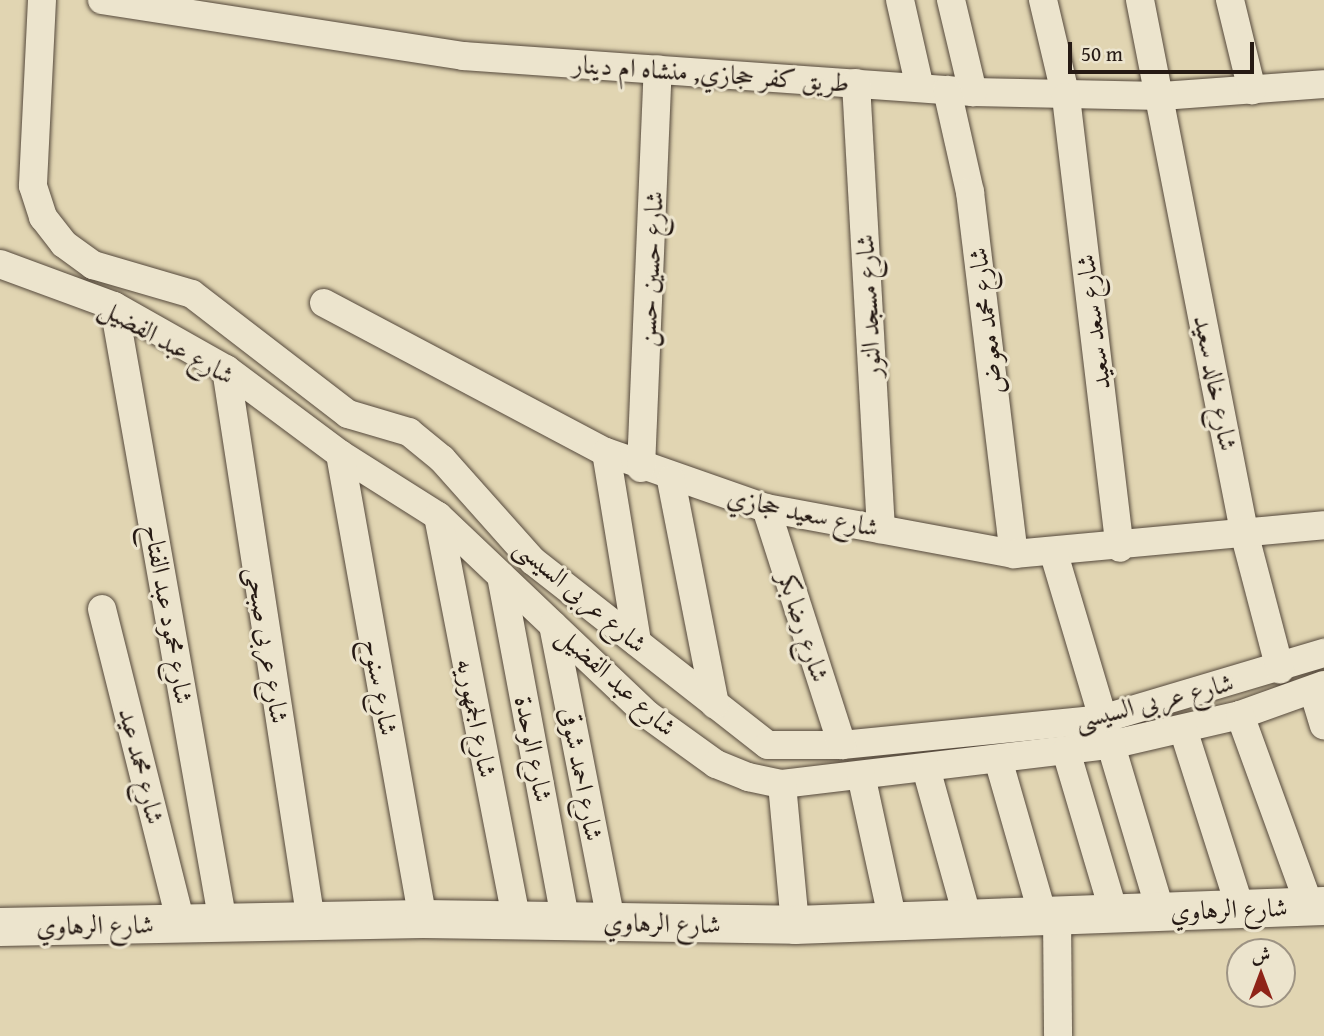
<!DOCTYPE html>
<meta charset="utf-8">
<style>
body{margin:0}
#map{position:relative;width:1324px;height:1036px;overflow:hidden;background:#e1d5b2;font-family:"Gentium Book Plus",Amiri,serif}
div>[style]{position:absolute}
.roads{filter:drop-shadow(0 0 2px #55493c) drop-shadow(0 0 2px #55493c)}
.street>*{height:28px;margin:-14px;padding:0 14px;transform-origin:14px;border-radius:14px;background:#ece4cd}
.secondary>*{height:38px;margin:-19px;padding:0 19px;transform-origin:19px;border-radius:19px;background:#ece4cd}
span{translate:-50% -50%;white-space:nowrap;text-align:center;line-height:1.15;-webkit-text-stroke:6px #ece4cd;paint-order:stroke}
.street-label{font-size:26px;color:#261a14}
.north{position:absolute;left:1226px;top:938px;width:70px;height:70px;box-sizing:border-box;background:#ece4cd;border:2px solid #9d9383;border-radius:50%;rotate:0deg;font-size:19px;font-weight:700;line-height:28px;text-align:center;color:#261a14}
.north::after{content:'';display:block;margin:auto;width:24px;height:32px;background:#8f2418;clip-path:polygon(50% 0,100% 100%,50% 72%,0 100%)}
.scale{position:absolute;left:1068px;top:42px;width:186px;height:32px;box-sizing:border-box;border:4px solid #261a14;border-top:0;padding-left:9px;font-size:21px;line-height:24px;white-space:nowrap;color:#261a14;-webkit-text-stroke:5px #ece4cd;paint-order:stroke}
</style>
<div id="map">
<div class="roads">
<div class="street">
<i style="left:42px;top:0;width:186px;rotate:92.8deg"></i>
<i style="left:33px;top:186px;width:33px;rotate:72deg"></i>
<i style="left:43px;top:217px;width:34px;rotate:52deg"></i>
<i style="left:64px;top:244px;width:36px;rotate:36deg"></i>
<i style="left:93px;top:265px;width:103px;rotate:16.3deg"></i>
<i style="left:192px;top:294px;width:197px;rotate:37.6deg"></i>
<i style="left:348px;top:414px;width:64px;rotate:16.4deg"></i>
<i style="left:409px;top:432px;width:43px;rotate:39.3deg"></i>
<i style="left:442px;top:459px;width:137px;rotate:48.3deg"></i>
<i style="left:533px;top:561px;width:298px;rotate:38.1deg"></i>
<i style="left:768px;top:745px;width:74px"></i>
<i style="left:842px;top:745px;width:261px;rotate:-5.7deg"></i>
<i style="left:1102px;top:719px;width:232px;rotate:-16.6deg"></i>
<i style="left:102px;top:0;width:365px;rotate:8.8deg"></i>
<i style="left:463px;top:56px;width:511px;rotate:4.04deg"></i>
<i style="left:973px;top:92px;width:189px;rotate:1.2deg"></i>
<i style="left:1162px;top:96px;width:162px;rotate:-4.2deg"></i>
<i style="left:900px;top:0;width:90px;rotate:77.2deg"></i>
<i style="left:951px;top:0;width:95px;rotate:76.6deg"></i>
<i style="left:1043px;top:0;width:100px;rotate:76.7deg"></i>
<i style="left:1066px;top:97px;width:454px;rotate:83.2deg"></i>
<i style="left:1140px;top:0;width:546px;rotate:78.92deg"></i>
<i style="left:1245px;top:536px;width:138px;rotate:75.3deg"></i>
<i style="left:1230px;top:0;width:93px;rotate:76.3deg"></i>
<i style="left:856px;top:83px;width:447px;rotate:86.8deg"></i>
<i style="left:947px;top:90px;width:105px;rotate:77.3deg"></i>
<i style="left:970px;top:192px;width:365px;rotate:83.1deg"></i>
<i style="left:0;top:264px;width:121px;rotate:20.2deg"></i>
<i style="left:114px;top:306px;width:129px;rotate:29.4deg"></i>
<i style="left:226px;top:369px;width:142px;rotate:36.7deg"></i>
<i style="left:340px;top:454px;width:116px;rotate:32.3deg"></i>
<i style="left:438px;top:516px;width:289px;rotate:43.5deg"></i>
<i style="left:648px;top:715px;width:84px;rotate:35.8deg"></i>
<i style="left:716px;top:764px;width:35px;rotate:22deg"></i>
<i style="left:748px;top:777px;width:35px;rotate:12deg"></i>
<i style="left:782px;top:784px;width:330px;rotate:-6.8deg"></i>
<i style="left:1110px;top:745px;width:133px;rotate:-13deg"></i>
<i style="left:1240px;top:715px;width:89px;rotate:-19.7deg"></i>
<i style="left:324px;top:303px;width:319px;rotate:27.9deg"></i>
<i style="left:606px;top:452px;width:170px;rotate:19.3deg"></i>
<i style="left:766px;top:508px;width:252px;rotate:10.5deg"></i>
<i style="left:1014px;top:554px;width:311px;rotate:-5.3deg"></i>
<i style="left:114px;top:306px;width:627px;rotate:79.98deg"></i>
<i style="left:226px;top:369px;width:559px;rotate:81.25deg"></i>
<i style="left:606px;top:452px;width:193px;rotate:80.7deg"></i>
<i style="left:340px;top:454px;width:472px;rotate:79.9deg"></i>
<i style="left:641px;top:468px;width:399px;rotate:-87.6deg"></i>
<i style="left:671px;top:480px;width:229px;rotate:78.9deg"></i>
<i style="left:766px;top:508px;width:249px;rotate:72.2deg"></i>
<i style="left:438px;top:516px;width:413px;rotate:79deg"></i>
<i style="left:1054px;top:554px;width:374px;rotate:73.4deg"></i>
<i style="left:501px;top:576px;width:352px;rotate:79.4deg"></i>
<i style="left:102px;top:609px;width:325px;rotate:75.9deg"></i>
<i style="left:553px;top:625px;width:303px;rotate:78.9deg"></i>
<i style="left:1313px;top:690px;width:37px;rotate:73deg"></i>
<i style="left:1240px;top:715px;width:204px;rotate:70deg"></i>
<i style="left:1183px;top:729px;width:188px;rotate:72.3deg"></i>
<i style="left:1066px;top:751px;width:169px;rotate:73.5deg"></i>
<i style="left:998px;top:759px;width:163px;rotate:74deg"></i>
<i style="left:926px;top:768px;width:157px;rotate:74.5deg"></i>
<i style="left:861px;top:775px;width:150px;rotate:77.7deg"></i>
<i style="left:782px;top:784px;width:142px;rotate:84.7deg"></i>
<i style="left:1057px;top:915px;width:121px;rotate:89.5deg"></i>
</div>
<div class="secondary">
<i style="left:0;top:927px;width:423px;rotate:-1.1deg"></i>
<i style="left:423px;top:919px;width:372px;rotate:0.9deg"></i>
<i style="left:795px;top:925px;width:529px;rotate:-2.06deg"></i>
</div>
</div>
<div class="street-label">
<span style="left:711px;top:73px;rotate:4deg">طريق كفر حجازي, منشاه ام دينار</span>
<span style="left:650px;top:269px;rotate:-87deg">شارع حسين حسن</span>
<span style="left:868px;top:306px;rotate:-93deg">شارع مسجد النور</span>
<span style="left:986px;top:321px;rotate:-97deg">شارع محمد معوض</span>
<span style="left:1093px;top:322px;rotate:-97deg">شارع سعد سعيد</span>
<span style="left:167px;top:341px;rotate:29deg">شارع عبد الفضيل</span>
<span style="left:1216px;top:383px;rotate:79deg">شارع خالد سعيد</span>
<span style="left:803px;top:512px;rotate:12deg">شارع سعيد حجازي</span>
<span style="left:581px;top:595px;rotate:40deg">شارع عربى السيسى</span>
<span style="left:169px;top:614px;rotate:80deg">شارع محمود عبد الفتاح</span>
<span style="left:804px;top:627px;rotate:72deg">شارع رضا بكر</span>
<span style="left:268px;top:645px;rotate:81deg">شارع عربى صبحى</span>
<span style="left:617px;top:681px;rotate:42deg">شارع عبد الفضيل</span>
<span style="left:381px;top:687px;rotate:80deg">شارع سنوح</span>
<span style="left:1154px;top:701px;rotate:-14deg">شارع عربى السيسى</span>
<span style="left:477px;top:718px;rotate:79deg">شارع الجمهوريه</span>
<span style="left:534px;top:749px;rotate:79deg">شارع الوحدة</span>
<span style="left:142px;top:766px;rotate:76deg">شارع محمد عيد</span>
<span style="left:582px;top:774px;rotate:79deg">شارع احمد شوقى</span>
<span style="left:1229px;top:909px;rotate:-2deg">شارع الرهاوي</span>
<span style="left:662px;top:923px;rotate:1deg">شارع الرهاوي</span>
<span style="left:95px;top:925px;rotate:-1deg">شارع الرهاوي</span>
</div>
<div class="north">ش</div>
<div class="scale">50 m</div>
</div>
